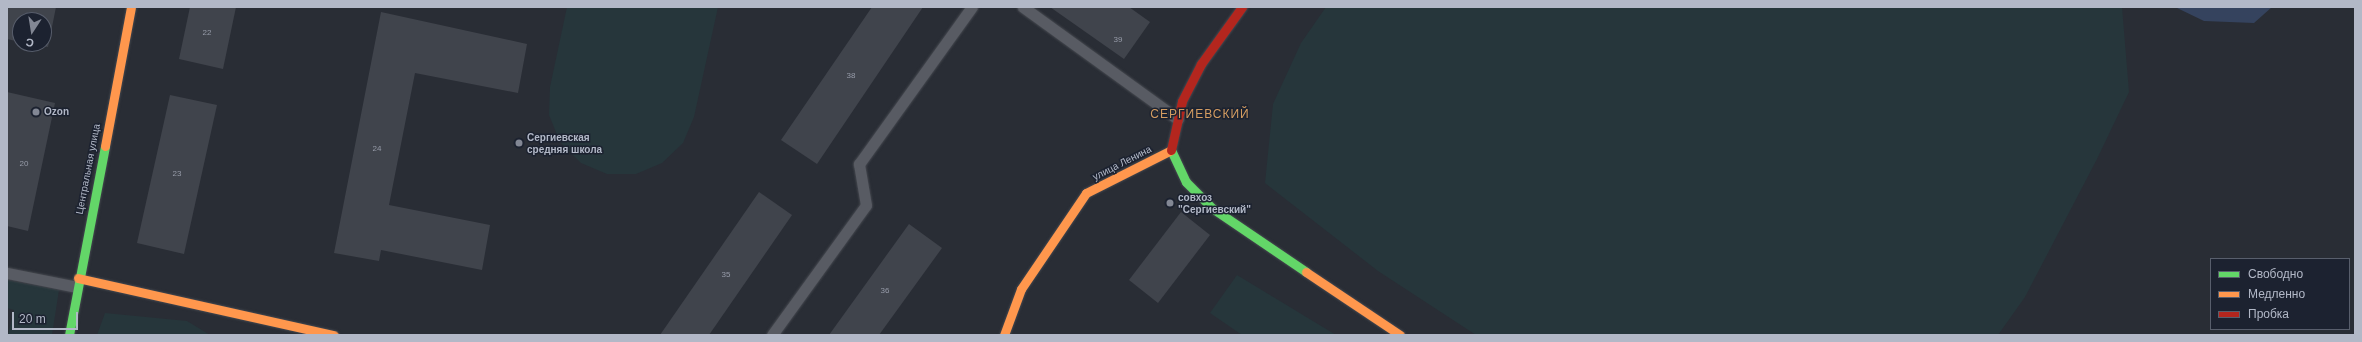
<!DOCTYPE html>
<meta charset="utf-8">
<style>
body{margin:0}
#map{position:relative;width:2362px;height:342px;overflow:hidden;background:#292d35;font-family:Arial,sans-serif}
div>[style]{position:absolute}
.green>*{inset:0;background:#26363b}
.water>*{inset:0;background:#35435e}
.building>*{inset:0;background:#40444c}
.roads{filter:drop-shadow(0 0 1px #45484f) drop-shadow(0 0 1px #45484f)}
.lane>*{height:11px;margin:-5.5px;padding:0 5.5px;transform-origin:5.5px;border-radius:5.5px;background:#585b63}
.fast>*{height:9px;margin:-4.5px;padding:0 4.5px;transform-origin:4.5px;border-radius:4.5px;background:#63d668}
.slow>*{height:9px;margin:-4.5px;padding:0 4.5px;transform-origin:4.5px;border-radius:4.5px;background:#ff974d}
.jam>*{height:9px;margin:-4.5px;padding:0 4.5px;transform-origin:4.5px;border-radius:4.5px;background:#b3261e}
.dots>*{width:11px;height:11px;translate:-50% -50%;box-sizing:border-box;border:2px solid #1c2230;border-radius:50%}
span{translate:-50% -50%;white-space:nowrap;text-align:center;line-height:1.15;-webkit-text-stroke:3px #1c2230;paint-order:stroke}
.number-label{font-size:8px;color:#969ba8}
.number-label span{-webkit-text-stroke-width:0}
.poi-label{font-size:10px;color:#b2b8c7;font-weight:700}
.left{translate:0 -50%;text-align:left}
.street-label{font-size:10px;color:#b2b8c7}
.quarter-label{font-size:12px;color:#d39c61;letter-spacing:1px}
.frame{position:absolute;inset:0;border:8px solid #b2b8c7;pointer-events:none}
.legend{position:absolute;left:2210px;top:258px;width:140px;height:72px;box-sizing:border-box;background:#1c2230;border:1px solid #585e6c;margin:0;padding:5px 7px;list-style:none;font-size:12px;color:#b2b8c7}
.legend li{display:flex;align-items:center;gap:8px;height:20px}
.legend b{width:20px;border:1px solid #585e6c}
.north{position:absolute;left:12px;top:12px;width:40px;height:40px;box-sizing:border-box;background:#1c2230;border:1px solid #585e6c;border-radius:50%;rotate:192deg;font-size:11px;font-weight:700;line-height:16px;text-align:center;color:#b2b8c7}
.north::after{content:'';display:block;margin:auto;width:14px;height:18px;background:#828794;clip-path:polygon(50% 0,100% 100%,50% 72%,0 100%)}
.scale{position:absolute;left:12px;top:312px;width:66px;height:18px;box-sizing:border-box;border:2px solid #b2b8c7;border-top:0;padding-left:5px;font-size:12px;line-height:14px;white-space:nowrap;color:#b2b8c7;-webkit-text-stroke:3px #1c2230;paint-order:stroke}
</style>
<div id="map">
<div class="green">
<i style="clip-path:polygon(567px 7px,718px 7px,694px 117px,683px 143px,662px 163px,636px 174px,607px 174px,581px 163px,560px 142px,549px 115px,550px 87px)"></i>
<i style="clip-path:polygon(1326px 7px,2122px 7px,2129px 92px,2097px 159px,2025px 297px,1998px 335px,1476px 335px,1378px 271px,1265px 183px,1273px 104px,1301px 43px)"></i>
<i style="clip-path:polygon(1237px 275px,1336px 335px,1242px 335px,1210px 313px)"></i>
<i style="clip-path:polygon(7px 280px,59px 290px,52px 335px,8px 335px,14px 310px,7px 308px)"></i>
<i style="clip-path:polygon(105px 313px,187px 321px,210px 335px,97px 335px)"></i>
</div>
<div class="water">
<i style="clip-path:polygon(2175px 7px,2272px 7px,2254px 23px,2204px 21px)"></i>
</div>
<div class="building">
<i style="clip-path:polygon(7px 7px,56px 7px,48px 47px,32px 44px,44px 44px,44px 20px,20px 20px,20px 42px,7px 39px)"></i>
<i style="clip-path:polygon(190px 7px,236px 7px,223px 69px,179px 59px)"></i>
<i style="clip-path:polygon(872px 7px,923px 7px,817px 164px,781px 140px)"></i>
<i style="clip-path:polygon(1050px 7px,1129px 7px,1150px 22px,1124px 59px)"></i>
<i style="clip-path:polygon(381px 12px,527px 44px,518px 93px,415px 73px,389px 205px,490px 225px,482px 270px,381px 250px,379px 261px,334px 253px)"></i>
<i style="clip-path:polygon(7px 92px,55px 103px,28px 231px,7px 226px)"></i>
<i style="clip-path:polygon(170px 95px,217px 105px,184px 254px,137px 243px)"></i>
<i style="clip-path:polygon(759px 192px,792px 215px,709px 335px,660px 335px)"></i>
<i style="clip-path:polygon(1181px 212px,1210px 235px,1158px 303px,1129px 280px)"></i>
<i style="clip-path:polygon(909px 224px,942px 248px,879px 335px,829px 335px)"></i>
</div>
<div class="roads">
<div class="lane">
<i style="left:1023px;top:7px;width:191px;rotate:35.9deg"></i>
<i style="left:7px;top:273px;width:71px;rotate:11.3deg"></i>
<i style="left:772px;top:335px;width:160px;rotate:-54.1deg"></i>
<i style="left:866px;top:205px;width:42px;rotate:-99.7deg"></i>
<i style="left:859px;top:164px;width:193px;rotate:-54.3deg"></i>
</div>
<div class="fast">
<i style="left:1171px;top:150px;width:35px;rotate:65deg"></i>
<i style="left:1186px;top:182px;width:37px;rotate:45deg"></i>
<i style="left:1212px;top:208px;width:114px;rotate:34.2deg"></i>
<i style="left:69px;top:335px;width:192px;rotate:-79.2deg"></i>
</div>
<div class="slow">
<i style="left:105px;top:146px;width:141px;rotate:-79.4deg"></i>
<i style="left:1306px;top:272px;width:113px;rotate:33.8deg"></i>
<i style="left:78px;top:278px;width:262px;rotate:12.6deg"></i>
<i style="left:1004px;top:335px;width:49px;rotate:-69.7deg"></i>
<i style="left:1021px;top:289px;width:116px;rotate:-55.9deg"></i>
<i style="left:1086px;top:193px;width:95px;rotate:-26.8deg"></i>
</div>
<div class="jam">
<i style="left:1171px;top:150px;width:50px;rotate:-77.3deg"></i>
<i style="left:1182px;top:101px;width:42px;rotate:-62.8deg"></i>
<i style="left:1201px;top:64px;width:70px;rotate:-54.3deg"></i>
</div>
</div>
<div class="dots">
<i style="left:36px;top:112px;background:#828794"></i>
<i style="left:519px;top:143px;background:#828794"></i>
<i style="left:1170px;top:203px;background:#828794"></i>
</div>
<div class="number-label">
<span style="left:207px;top:33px">22</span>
<span style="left:1118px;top:40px">39</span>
<span style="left:851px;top:76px">38</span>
<span style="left:377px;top:149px">24</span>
<span style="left:24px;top:164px">20</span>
<span style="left:177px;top:174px">23</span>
<span style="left:726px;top:275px">35</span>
<span style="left:885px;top:291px">36</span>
</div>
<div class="poi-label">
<span class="left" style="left:44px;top:112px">Ozon</span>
<span class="left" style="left:527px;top:143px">Сергиевская<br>средняя школа</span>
<span class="left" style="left:1178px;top:203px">совхоз<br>"Сергиевский"</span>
</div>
<div class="street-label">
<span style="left:1122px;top:163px;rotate:-27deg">улица Ленина</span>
<span style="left:88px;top:169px;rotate:-79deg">Центральная улица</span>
</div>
<div class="quarter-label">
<span style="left:1200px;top:115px">СЕРГИЕВСКИЙ</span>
</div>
<div class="frame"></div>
<ul class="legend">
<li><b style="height:5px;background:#63d668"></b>Свободно</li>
<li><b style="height:5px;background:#ff974d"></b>Медленно</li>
<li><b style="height:5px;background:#b3261e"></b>Пробка</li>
</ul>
<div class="north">С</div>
<div class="scale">20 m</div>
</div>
